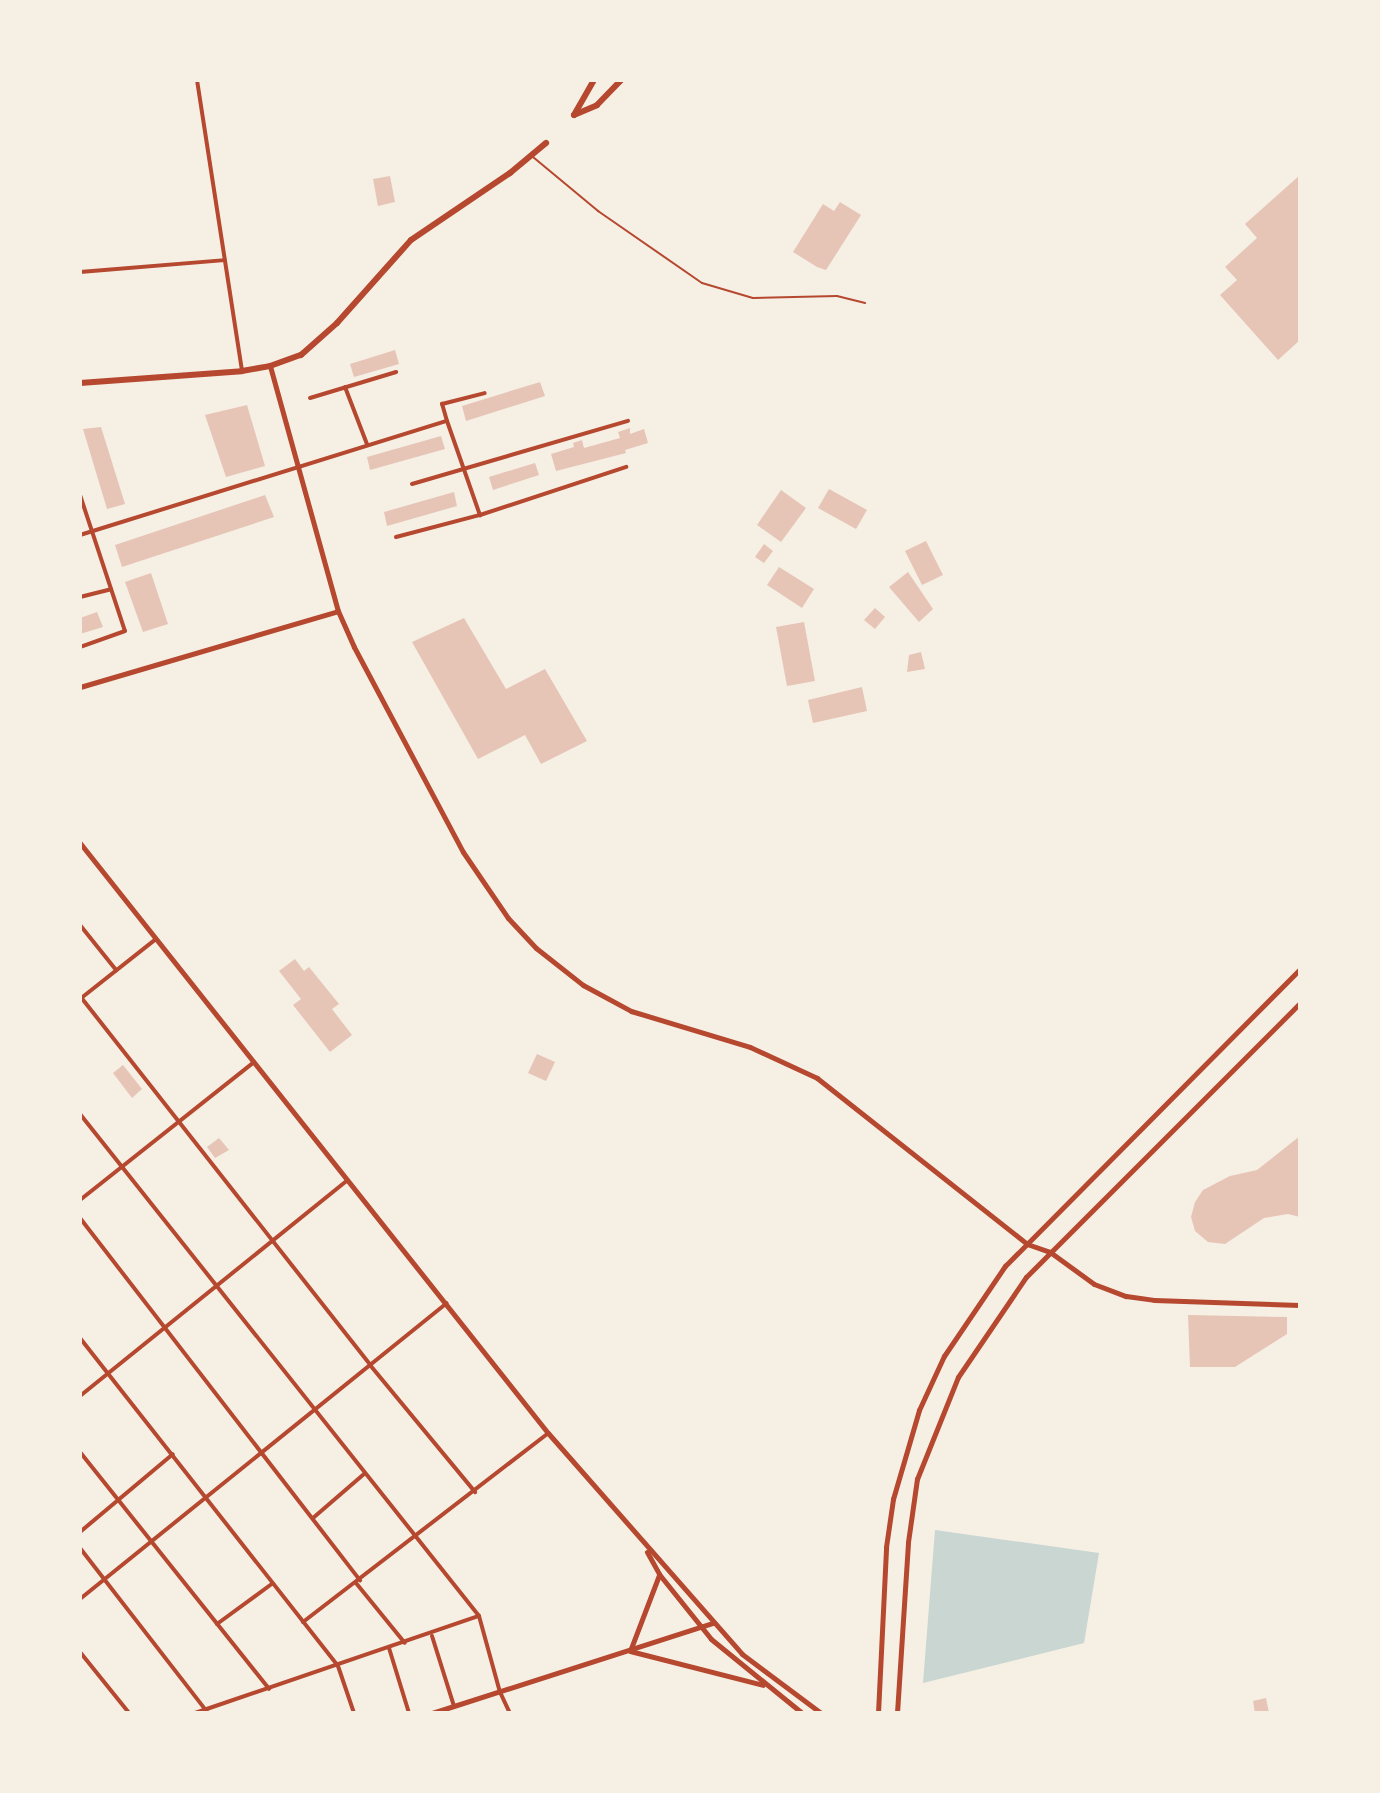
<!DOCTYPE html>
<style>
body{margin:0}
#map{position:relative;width:1380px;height:1793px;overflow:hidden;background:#f6efe4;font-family:"Exo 2",sans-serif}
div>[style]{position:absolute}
.water>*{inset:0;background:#c9d6d2}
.building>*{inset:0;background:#e6c5b7}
.service>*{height:2px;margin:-1px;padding:0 1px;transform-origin:1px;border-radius:1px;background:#b5482f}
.minor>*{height:4px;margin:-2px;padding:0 2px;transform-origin:2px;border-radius:2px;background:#b5482f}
.tertiary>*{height:5px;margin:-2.5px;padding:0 2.5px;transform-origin:2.5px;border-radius:2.5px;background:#b5482f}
.secondary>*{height:5px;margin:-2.5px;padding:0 2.5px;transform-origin:2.5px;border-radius:2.5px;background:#b5482f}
.primary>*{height:6px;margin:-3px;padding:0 3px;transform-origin:3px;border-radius:3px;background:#b5482f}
span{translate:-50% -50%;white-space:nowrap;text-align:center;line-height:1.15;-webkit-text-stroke:6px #f6efe4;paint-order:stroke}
.frame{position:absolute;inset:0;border:82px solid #f6efe4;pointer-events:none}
</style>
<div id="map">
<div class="water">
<i style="clip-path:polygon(935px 1530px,1099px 1553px,1084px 1643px,923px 1683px)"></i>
</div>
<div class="building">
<i style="clip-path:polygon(1300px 175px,1300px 340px,1278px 360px,1220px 295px,1237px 280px,1225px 267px,1257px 238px,1245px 224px)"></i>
<i style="clip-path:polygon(390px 176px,395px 202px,378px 206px,373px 179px)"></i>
<i style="clip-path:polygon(840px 202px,861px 215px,826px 270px,817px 267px,793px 252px,823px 204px,834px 211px)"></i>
<i style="clip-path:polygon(395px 350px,399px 364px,354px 377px,350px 364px)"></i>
<i style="clip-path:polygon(540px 382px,545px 396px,466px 421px,462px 406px)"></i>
<i style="clip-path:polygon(247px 405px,265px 466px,226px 477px,205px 415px)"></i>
<i style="clip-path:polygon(101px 427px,125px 504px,107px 509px,83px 429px)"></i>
<i style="clip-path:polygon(630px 428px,630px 434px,644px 429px,648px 443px,625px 450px,626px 453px,556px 471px,551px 454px,574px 447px,573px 443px,582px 440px,584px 448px,620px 438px,618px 432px)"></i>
<i style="clip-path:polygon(441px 436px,445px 449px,370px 470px,367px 457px)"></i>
<i style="clip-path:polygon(535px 463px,539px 475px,493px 490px,489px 477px)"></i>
<i style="clip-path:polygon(829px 489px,867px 510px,856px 529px,818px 508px)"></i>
<i style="clip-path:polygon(781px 490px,806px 508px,781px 542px,757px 525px)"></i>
<i style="clip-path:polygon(454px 492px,457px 506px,387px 526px,384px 512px)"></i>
<i style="clip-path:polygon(265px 495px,274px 517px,122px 567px,115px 545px)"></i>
<i style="clip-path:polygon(926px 541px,943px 575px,922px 585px,905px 551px)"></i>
<i style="clip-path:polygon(764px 544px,773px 551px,764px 563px,755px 557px)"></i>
<i style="clip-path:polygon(779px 567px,814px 589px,802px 608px,767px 585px)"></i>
<i style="clip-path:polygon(908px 572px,933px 609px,919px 622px,889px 587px)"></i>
<i style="clip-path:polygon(151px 573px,168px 624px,143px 632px,125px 582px)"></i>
<i style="clip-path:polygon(875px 608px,885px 617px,875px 629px,864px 620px)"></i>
<i style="clip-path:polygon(97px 612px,103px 627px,80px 634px,80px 618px)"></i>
<i style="clip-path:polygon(464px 618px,506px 689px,545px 669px,587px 741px,541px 764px,525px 735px,478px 759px,412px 642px)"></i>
<i style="clip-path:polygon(804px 622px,815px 681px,787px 686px,776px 627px)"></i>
<i style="clip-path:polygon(921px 652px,925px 669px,907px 672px,909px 655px)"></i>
<i style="clip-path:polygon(862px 687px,867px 711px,813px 723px,808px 700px)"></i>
<i style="clip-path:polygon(295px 959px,304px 971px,309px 967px,339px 1004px,332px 1009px,352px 1035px,330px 1052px,293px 1005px,301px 999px,279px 971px)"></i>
<i style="clip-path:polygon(537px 1054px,555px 1062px,546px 1081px,528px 1073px)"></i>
<i style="clip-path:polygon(123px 1065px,142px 1089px,132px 1098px,113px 1073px)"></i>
<i style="clip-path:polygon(1300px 1136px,1300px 1217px,1288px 1214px,1264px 1218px,1225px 1244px,1208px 1242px,1195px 1231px,1191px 1217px,1195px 1202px,1203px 1190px,1230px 1176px,1257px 1170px)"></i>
<i style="clip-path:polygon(219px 1138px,229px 1150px,215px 1158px,207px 1147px)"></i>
<i style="clip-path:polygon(1188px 1315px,1287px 1317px,1287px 1334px,1235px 1367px,1190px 1367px)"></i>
<i style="clip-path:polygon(1266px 1698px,1269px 1713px,1255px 1713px,1253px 1701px)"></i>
</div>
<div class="service">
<i style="left:533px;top:157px;width:85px;rotate:39.7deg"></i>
<i style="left:598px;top:211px;width:126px;rotate:34.7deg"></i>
<i style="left:702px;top:283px;width:53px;rotate:16.4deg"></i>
<i style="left:753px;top:298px;width:84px;rotate:-1.4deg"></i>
<i style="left:837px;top:296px;width:29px;rotate:14deg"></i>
</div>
<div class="minor">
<i style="left:197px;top:80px;width:294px;rotate:81.2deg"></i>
<i style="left:80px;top:272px;width:145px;rotate:-4.7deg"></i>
<i style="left:345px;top:387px;width:61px;rotate:68.9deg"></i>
<i style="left:310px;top:398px;width:90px;rotate:-16.8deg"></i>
<i style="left:447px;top:421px;width:100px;rotate:70.7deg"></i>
<i style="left:412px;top:484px;width:225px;rotate:-16.3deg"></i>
<i style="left:80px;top:495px;width:143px;rotate:71.7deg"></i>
<i style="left:125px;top:631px;width:48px;rotate:160.4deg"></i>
<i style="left:80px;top:535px;width:384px;rotate:-17.3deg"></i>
<i style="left:447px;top:421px;width:18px;rotate:-106deg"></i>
<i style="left:442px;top:404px;width:44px;rotate:-14.3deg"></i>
<i style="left:396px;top:537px;width:87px;rotate:-14.7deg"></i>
<i style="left:480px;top:515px;width:154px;rotate:-18.2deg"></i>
<i style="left:80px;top:597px;width:32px;rotate:-14deg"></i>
<i style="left:80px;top:925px;width:58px;rotate:51.3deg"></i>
<i style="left:80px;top:996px;width:469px;rotate:51.8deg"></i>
<i style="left:370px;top:1365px;width:165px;rotate:50.4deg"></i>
<i style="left:80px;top:999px;width:97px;rotate:-38.3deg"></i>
<i style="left:80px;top:1114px;width:641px;rotate:51.52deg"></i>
<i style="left:479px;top:1616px;width:79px;rotate:74.6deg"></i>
<i style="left:500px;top:1692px;width:23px;rotate:65deg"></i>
<i style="left:80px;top:1200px;width:222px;rotate:-38.4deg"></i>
<i style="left:80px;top:1218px;width:458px;rotate:52.3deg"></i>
<i style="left:80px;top:1338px;width:417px;rotate:51.8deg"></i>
<i style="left:338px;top:1666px;width:50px;rotate:71.2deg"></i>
<i style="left:80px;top:1396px;width:344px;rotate:-38.9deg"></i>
<i style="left:80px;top:1452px;width:303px;rotate:51.4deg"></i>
<i style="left:313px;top:1518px;width:67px;rotate:-40.8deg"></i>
<i style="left:80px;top:1532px;width:121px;rotate:-40deg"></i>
<i style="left:80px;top:1548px;width:209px;rotate:52.2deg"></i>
<i style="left:356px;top:1583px;width:77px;rotate:50.8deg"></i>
<i style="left:80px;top:1599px;width:471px;rotate:-38.9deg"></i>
<i style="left:303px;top:1622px;width:309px;rotate:-37.6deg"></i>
<i style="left:217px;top:1624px;width:69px;rotate:-36.2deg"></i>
<i style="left:432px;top:1636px;width:73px;rotate:72.6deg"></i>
<i style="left:389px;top:1648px;width:68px;rotate:72.9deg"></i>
<i style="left:80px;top:1652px;width:78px;rotate:51.2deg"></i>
<i style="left:195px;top:1713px;width:300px;rotate:-18.9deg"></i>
</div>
<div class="tertiary">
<i style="left:270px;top:366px;width:254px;rotate:74.5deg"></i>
<i style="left:338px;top:611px;width:39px;rotate:66deg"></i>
<i style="left:354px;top:647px;width:232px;rotate:62deg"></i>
<i style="left:463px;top:852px;width:80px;rotate:55.7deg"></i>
<i style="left:508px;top:918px;width:41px;rotate:47deg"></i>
<i style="left:536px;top:948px;width:60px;rotate:38.2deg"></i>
<i style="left:583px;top:985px;width:55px;rotate:28.4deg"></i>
<i style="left:631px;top:1011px;width:124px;rotate:16.8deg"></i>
<i style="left:750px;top:1047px;width:74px;rotate:24.8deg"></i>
<i style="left:817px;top:1078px;width:268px;rotate:38.3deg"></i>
<i style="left:1027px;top:1244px;width:24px;rotate:19deg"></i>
<i style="left:1050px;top:1252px;width:54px;rotate:36deg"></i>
<i style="left:1094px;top:1284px;width:34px;rotate:21deg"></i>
<i style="left:1126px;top:1296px;width:28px;rotate:8deg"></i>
<i style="left:1154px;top:1300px;width:146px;rotate:2deg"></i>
<i style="left:80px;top:687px;width:269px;rotate:-16.4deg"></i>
<i style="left:80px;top:843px;width:753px;rotate:51.58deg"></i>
<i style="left:548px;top:1433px;width:294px;rotate:48.7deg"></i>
<i style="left:742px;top:1654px;width:99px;rotate:36.8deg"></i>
<i style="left:647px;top:1552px;width:25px;rotate:61deg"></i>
<i style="left:659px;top:1574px;width:83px;rotate:51.3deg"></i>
<i style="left:711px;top:1639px;width:117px;rotate:39.1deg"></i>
<i style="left:659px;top:1575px;width:81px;rotate:110.9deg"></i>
<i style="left:630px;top:1651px;width:137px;rotate:14.3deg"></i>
<i style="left:432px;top:1713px;width:295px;rotate:-17.8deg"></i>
</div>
<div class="secondary">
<i style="left:878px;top:1713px;width:166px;rotate:-87.2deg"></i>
<i style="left:886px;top:1547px;width:49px;rotate:-81.7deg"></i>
<i style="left:893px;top:1499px;width:93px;rotate:-73.7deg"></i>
<i style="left:919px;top:1410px;width:60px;rotate:-65.2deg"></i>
<i style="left:944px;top:1356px;width:109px;rotate:-55.9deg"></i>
<i style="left:1005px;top:1266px;width:419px;rotate:-45.2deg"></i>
<i style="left:897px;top:1713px;width:171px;rotate:-86.3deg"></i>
<i style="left:908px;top:1542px;width:64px;rotate:-81.9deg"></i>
<i style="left:917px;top:1479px;width:110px;rotate:-68.1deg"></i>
<i style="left:958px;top:1377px;width:121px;rotate:-55.8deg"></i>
<i style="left:1026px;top:1277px;width:387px;rotate:-45deg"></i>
</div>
<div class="primary">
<i style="left:574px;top:115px;width:25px;rotate:-23deg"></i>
<i style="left:597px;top:105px;width:35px;rotate:-46deg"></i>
<i style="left:574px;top:115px;width:40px;rotate:-60.3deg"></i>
<i style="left:80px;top:383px;width:162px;rotate:-4.2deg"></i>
<i style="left:242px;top:371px;width:28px;rotate:-10deg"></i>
<i style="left:270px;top:366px;width:33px;rotate:-20deg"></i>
<i style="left:301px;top:355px;width:48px;rotate:-41.6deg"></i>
<i style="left:337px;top:323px;width:111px;rotate:-48.3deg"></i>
<i style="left:411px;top:240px;width:120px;rotate:-34.1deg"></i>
<i style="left:510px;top:173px;width:47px;rotate:-39.8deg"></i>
</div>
<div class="frame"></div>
</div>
